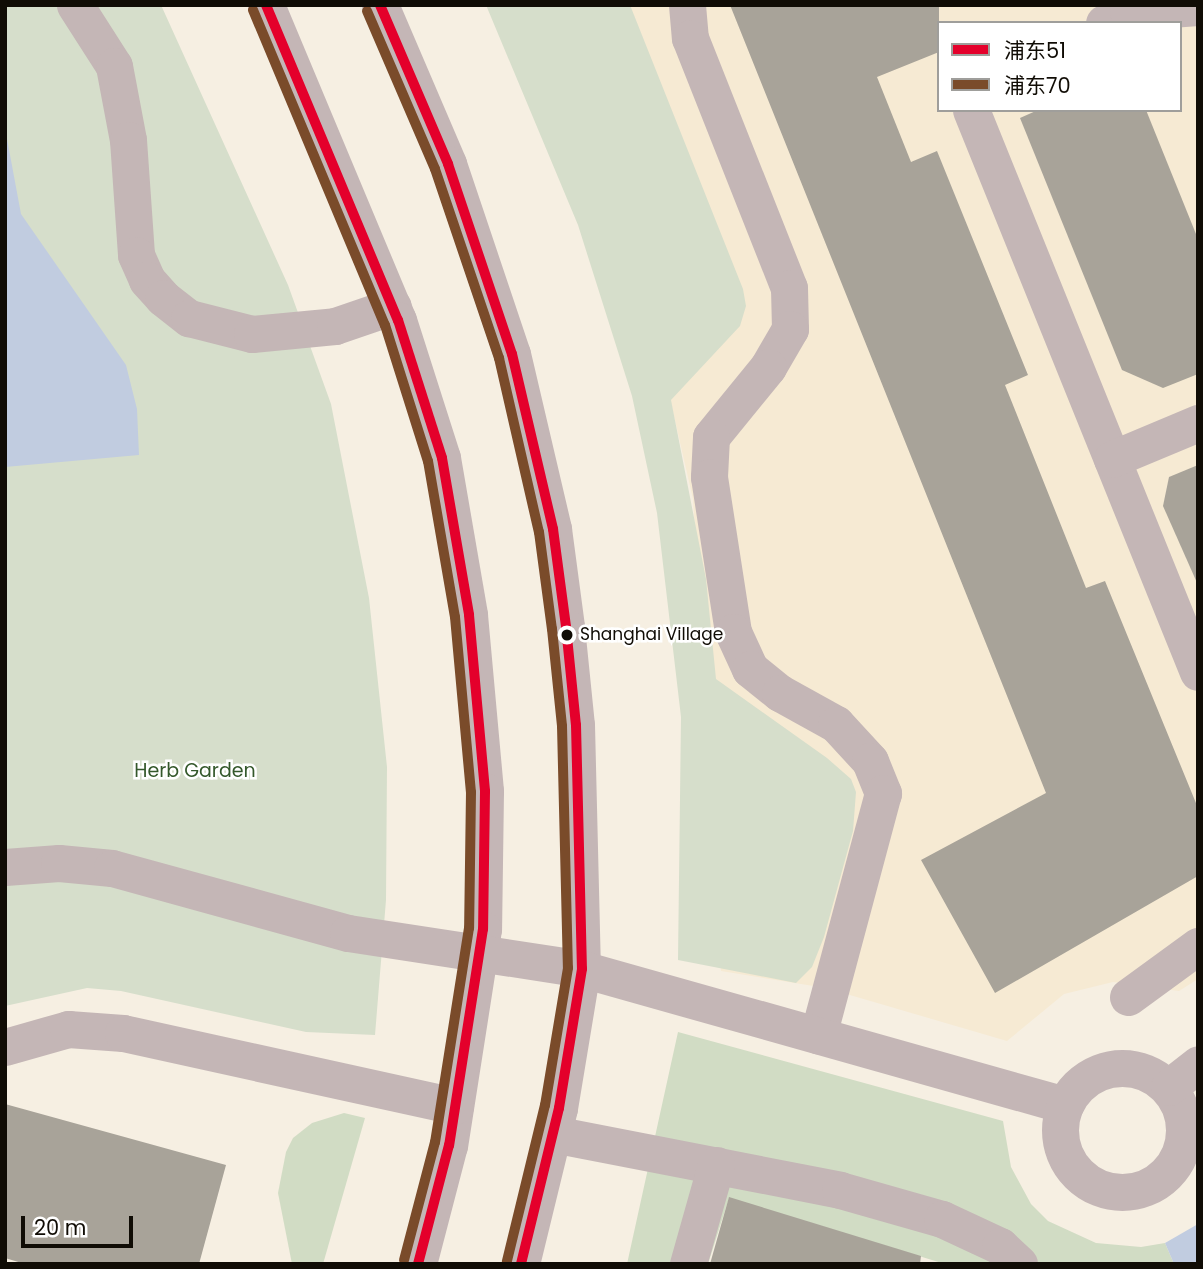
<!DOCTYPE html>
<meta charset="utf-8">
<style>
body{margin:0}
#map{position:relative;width:1203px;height:1269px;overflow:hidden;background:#f6efe2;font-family:Poppins,"Noto Sans SC",sans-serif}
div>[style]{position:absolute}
.built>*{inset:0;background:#f6ead3}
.green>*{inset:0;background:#d6decb}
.forest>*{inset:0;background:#d1dcc4}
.water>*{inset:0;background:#c1cce0}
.building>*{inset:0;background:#a8a399}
.minor>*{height:37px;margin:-18.5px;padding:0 18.5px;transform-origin:18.5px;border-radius:18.5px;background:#c4b6b6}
.minor>.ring{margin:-18.5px;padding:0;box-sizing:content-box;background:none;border:37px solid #c4b6b6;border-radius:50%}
.bus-1>*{height:10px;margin:-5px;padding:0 5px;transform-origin:5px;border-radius:5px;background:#e4002b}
.bus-2>*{height:10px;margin:-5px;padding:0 5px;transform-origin:5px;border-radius:5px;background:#7a4b2a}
.dots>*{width:19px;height:19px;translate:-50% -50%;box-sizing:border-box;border:4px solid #fff;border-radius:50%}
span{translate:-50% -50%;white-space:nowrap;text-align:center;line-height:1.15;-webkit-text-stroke:5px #fff;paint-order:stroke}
.bus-label{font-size:17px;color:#100c05}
.left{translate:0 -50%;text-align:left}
.park-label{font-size:19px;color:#34582b}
.frame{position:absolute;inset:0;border:7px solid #100c05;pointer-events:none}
.legend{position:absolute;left:937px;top:21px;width:245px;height:91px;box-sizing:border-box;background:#fff;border:2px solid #9f9e9b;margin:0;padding:9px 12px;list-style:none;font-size:21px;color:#100c05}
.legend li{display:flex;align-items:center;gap:14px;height:35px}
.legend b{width:35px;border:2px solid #9f9e9b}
.scale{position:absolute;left:21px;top:1216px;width:112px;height:32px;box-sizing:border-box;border:4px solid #100c05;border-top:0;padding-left:9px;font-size:21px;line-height:24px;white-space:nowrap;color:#100c05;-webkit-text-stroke:5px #fff;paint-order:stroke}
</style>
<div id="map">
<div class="built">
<i style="clip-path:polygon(evenodd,529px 5px,1198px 5px,1198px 979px,1179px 991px,1113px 982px,1064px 994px,1007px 1041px,826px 988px,721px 971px,693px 499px,640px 268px,529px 5px,939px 23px,1180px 23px,1180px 110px,939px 110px,939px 23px)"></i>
</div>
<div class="green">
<i style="clip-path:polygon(5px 5px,161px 5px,288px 285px,331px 404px,369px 598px,387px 767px,386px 900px,375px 1035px,306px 1032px,121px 991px,87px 988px,5px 1006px)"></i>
<i style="clip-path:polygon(486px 5px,630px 5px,743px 289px,746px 306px,740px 326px,671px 400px,706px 579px,716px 679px,827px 758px,851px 779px,856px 792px,853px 831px,824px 937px,812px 967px,796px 983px,678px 960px,681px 717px,657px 513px,632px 396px,578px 225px)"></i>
</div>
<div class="forest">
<i style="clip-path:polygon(678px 1032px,1003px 1121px,1011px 1167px,1031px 1204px,1048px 1221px,1096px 1243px,1141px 1247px,1165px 1243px,1174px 1264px,945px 1264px,729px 1198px,708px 1264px,627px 1264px)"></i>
<i style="clip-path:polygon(344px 1113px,365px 1118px,323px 1264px,292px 1264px,278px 1193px,286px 1152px,293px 1138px,312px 1123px)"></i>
</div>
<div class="water">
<i style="clip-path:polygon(5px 128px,21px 214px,126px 365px,137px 409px,139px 455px,5px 467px)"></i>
<i style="clip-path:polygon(1198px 1224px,1198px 1264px,1174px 1264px,1165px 1243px)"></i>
</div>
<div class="building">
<i style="clip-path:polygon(730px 5px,939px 5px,939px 52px,877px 77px,911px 162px,937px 151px,1028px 375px,1005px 385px,1086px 588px,1105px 581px,1198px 808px,1198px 876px,995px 993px,921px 860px,1046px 793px)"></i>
<i style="clip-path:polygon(1038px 110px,1146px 110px,1198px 239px,1198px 374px,1163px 388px,1122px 370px,1020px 118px)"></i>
<i style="clip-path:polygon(1198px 465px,1198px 585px,1163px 506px,1169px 477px)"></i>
<i style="clip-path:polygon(5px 1104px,226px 1165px,199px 1264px,25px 1264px,5px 1258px)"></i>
<i style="clip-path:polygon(729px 1197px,921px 1256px,920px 1264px,710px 1264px)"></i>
</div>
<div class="minor">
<i style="left:75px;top:5px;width:72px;rotate:57.4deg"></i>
<i style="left:114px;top:66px;width:75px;rotate:79.3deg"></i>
<i style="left:128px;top:140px;width:115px;rotate:86deg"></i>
<i style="left:136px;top:255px;width:27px;rotate:66deg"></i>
<i style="left:147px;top:280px;width:24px;rotate:48deg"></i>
<i style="left:163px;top:298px;width:33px;rotate:38deg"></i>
<i style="left:189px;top:318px;width:65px;rotate:14.3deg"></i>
<i style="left:252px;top:334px;width:83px;rotate:-5.5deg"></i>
<i style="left:335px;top:326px;width:61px;rotate:-19deg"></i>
<i style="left:266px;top:5px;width:342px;rotate:67.3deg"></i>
<i style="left:398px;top:320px;width:145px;rotate:72.3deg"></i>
<i style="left:442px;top:458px;width:159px;rotate:80.2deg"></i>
<i style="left:469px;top:615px;width:177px;rotate:84.8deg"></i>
<i style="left:485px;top:791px;width:138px;rotate:90.8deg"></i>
<i style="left:483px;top:929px;width:219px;rotate:98.9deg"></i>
<i style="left:449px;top:1145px;width:123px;rotate:104.6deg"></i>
<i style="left:380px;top:5px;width:173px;rotate:66.8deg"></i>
<i style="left:448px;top:164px;width:200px;rotate:71.4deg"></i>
<i style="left:512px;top:354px;width:180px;rotate:76.8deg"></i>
<i style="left:553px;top:529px;width:99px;rotate:82.4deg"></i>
<i style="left:566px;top:627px;width:99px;rotate:84.2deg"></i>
<i style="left:576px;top:725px;width:244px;rotate:88.6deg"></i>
<i style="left:582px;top:969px;width:141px;rotate:99.4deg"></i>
<i style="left:559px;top:1108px;width:161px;rotate:103.7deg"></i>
<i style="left:687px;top:5px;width:33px;rotate:85deg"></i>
<i style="left:690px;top:38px;width:269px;rotate:68.4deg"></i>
<i style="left:789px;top:288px;width:41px;rotate:88.6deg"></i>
<i style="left:790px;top:329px;width:44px;rotate:120.1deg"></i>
<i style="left:768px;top:367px;width:90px;rotate:129.2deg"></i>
<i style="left:711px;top:437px;width:40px;rotate:92.9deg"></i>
<i style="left:709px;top:477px;width:157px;rotate:81.2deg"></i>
<i style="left:733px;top:632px;width:41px;rotate:65.3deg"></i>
<i style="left:750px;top:669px;width:38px;rotate:39deg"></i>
<i style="left:780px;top:693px;width:64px;rotate:29deg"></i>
<i style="left:836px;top:724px;width:50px;rotate:47.4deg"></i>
<i style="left:870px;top:761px;width:35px;rotate:68deg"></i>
<i style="left:883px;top:793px;width:251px;rotate:105deg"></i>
<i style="left:1104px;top:23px;width:26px;rotate:-25deg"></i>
<i style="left:1128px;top:12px;width:70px;rotate:-4.1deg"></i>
<i style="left:971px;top:110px;width:606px;rotate:68.01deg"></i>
<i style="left:1112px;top:459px;width:93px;rotate:-22.7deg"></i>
<i style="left:5px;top:867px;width:54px;rotate:-4.2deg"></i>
<i style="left:59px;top:863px;width:53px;rotate:5.4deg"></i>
<i style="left:112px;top:868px;width:245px;rotate:15.4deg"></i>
<i style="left:348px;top:933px;width:237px;rotate:8.7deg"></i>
<i style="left:582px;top:969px;width:502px;rotate:15.73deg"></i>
<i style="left:1128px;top:997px;width:87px;rotate:-36.1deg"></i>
<i style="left:5px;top:1047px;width:66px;rotate:-15.9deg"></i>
<i style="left:68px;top:1029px;width:55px;rotate:4.2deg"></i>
<i style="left:123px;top:1033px;width:340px;rotate:12.4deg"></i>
<i class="ring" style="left:1060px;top:1068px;width:87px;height:87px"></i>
<i style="left:1169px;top:1087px;width:37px;rotate:-38deg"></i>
<i style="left:553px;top:1134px;width:292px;rotate:11deg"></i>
<i style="left:840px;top:1190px;width:106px;rotate:15.9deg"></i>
<i style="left:942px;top:1219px;width:64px;rotate:25deg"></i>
<i style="left:1000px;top:1246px;width:26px;rotate:43deg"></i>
<i style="left:688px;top:1264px;width:103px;rotate:-74.2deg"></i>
</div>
<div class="bus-1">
<i style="left:266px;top:5px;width:342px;rotate:67.3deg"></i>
<i style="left:398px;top:320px;width:145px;rotate:72.3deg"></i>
<i style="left:442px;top:458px;width:159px;rotate:80.2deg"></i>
<i style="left:469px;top:615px;width:177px;rotate:84.8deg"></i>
<i style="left:485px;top:791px;width:138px;rotate:90.8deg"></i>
<i style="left:483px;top:929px;width:219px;rotate:98.9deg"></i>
<i style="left:449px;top:1145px;width:123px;rotate:104.6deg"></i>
<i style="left:380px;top:5px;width:173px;rotate:66.8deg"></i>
<i style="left:448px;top:164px;width:200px;rotate:71.4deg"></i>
<i style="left:512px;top:354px;width:180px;rotate:76.8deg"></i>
<i style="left:553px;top:529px;width:99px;rotate:82.4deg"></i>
<i style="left:566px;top:627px;width:99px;rotate:84.2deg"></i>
<i style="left:576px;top:725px;width:244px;rotate:88.6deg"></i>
<i style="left:582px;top:969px;width:141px;rotate:99.4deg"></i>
<i style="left:559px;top:1108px;width:161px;rotate:103.7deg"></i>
</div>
<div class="bus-2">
<i style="left:253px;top:10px;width:342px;rotate:67.3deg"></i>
<i style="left:385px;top:325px;width:143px;rotate:72.5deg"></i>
<i style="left:428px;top:461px;width:158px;rotate:80.2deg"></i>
<i style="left:455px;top:617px;width:176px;rotate:84.8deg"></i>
<i style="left:471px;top:792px;width:136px;rotate:90.8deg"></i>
<i style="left:469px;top:928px;width:217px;rotate:99deg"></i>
<i style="left:435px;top:1142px;width:122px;rotate:104.7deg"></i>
<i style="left:367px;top:11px;width:172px;rotate:66.7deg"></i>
<i style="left:435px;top:169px;width:200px;rotate:71.3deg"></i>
<i style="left:499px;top:358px;width:179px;rotate:77.1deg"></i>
<i style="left:539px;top:532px;width:98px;rotate:82.4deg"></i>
<i style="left:552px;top:629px;width:98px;rotate:84.1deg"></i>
<i style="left:562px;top:726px;width:242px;rotate:88.6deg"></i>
<i style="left:568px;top:968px;width:139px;rotate:99.5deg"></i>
<i style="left:545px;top:1105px;width:161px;rotate:103.7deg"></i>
</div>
<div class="dots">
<i style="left:567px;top:635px;background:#100c05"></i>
</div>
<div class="bus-label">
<span class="left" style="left:580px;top:635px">Shanghai Village</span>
</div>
<div class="park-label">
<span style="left:195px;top:771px">Herb Garden</span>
</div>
<div class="frame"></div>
<ul class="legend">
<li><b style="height:9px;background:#e4002b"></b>浦东51</li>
<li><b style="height:9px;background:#7a4b2a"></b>浦东70</li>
</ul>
<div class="scale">20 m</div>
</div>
